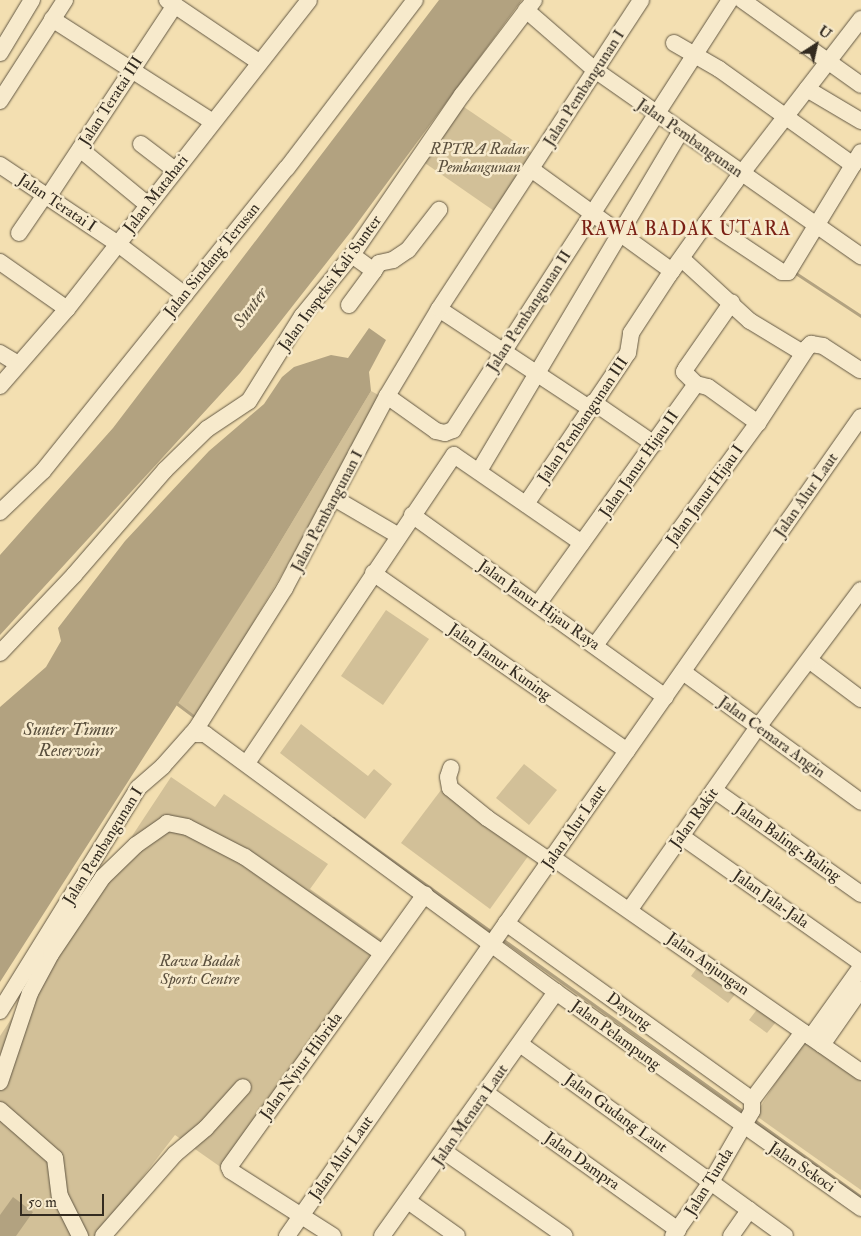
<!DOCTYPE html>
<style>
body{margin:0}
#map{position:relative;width:861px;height:1236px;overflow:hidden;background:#f3dfb1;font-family:"IM FELL Double Pica",serif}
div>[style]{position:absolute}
.green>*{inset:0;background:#d2c098}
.water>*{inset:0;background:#b2a280}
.stream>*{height:3px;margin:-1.5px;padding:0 1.5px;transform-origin:1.5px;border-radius:1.5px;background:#b2a280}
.roads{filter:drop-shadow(0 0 1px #635844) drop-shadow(0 0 1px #635844)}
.minor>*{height:16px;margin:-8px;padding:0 8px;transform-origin:8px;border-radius:8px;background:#f7eacc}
span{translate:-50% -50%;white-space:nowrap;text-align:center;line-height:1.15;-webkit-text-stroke:5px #f7eacc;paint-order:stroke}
.street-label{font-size:16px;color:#332b20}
.park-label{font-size:16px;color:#5b503e;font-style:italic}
.water-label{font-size:18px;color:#594f3d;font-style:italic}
.quarter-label{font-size:19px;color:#7a1f14;letter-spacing:1px}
.north{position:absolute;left:791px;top:20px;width:50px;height:50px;-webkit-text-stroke:4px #f7eacc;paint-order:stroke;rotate:35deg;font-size:14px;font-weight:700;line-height:20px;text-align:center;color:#332b20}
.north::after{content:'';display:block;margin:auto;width:18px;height:22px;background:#332b20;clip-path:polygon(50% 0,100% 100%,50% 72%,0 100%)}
.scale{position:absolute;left:20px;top:1194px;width:84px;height:22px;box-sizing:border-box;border:2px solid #332b20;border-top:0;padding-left:6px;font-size:15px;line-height:18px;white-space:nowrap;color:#332b20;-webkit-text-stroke:4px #f7eacc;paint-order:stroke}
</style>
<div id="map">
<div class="green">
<i style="clip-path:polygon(461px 105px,536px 156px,497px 213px,422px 161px)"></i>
<i style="clip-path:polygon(371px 391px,386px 399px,196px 719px,176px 703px,267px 564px)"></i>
<i style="clip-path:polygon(386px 610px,429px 639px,383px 705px,341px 676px)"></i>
<i style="clip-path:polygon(301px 724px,368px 776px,374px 769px,392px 784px,365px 819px,280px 753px)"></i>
<i style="clip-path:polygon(524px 764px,557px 790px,529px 825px,496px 798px)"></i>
<i style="clip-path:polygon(171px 777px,215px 807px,224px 794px,328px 864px,310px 889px,381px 939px,222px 1168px,175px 1135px,97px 1236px,0 1236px,0 1036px)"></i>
<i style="clip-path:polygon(441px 790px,529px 855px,490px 909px,401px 843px)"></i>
<i style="clip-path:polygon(699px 965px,737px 992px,728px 1003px,691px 976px)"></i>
<i style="clip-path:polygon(758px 1008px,776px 1022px,767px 1033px,749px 1020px)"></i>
<i style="clip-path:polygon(805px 1037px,861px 1077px,861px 1190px,755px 1115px)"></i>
</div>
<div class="water">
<i style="clip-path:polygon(439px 0,522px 0,353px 229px,240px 373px,0 635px,0 555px,113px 428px)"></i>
<i style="clip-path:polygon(369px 328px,386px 340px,369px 372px,371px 391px,267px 564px,0 982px,0 707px,46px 667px,61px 641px,58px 628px,125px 541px,209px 451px,264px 404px,282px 377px,294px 367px,331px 355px,348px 358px)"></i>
<i style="clip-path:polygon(13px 1197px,33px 1212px,16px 1236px,0 1236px,0 1215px)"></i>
</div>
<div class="stream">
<i style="left:794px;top:272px;width:80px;rotate:33.3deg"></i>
<i style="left:176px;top:703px;width:26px;rotate:37deg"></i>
<i style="left:333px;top:818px;width:197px;rotate:35.7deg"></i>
<i style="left:502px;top:939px;width:299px;rotate:35.6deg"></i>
<i style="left:754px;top:1120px;width:132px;rotate:35.7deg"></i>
</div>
<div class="roads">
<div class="minor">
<i style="left:167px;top:0;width:111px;rotate:34deg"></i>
<i style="left:742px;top:0;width:146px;rotate:35.5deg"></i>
<i style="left:526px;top:10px;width:91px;rotate:41deg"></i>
<i style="left:595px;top:70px;width:325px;rotate:35deg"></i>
<i style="left:52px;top:19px;width:191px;rotate:32.6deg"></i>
<i style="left:674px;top:43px;width:52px;rotate:30deg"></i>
<i style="left:719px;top:69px;width:165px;rotate:35.6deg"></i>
<i style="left:0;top:53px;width:62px;rotate:-58.9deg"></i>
<i style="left:807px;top:89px;width:63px;rotate:30.7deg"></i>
<i style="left:0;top:101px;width:120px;rotate:-57.2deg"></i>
<i style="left:141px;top:144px;width:43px;rotate:37.4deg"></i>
<i style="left:80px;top:149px;width:88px;rotate:39.5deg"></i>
<i style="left:0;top:165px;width:142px;rotate:33.8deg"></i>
<i style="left:118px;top:244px;width:84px;rotate:37.3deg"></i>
<i style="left:531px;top:169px;width:174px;rotate:35.9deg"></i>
<i style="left:48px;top:197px;width:230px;rotate:-56.5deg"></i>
<i style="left:707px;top:222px;width:90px;rotate:33.7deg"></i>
<i style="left:782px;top:272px;width:6px"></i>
<i style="left:788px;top:272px;width:140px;rotate:-58.7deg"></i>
<i style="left:19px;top:233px;width:46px;rotate:-55.6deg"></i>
<i style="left:352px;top:255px;width:27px;rotate:36deg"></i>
<i style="left:374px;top:271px;width:9px;rotate:-58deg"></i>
<i style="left:379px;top:263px;width:14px;rotate:-12deg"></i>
<i style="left:393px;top:260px;width:18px;rotate:-34deg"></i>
<i style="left:408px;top:250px;width:51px;rotate:-52.2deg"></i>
<i style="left:682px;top:259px;width:92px;rotate:42.4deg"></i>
<i style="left:750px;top:321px;width:62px;rotate:31.1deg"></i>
<i style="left:0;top:262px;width:82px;rotate:35deg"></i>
<i style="left:349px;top:305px;width:42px;rotate:-53.7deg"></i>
<i style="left:439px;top:309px;width:180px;rotate:33.4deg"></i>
<i style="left:0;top:353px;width:21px;rotate:31deg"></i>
<i style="left:696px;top:384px;width:17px;rotate:-135deg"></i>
<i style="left:684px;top:372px;width:4px;rotate:-63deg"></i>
<i style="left:686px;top:368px;width:80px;rotate:-55.1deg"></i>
<i style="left:0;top:386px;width:102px;rotate:-49deg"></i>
<i style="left:67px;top:309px;width:392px;rotate:-51.9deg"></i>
<i style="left:387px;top:396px;width:60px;rotate:35.5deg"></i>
<i style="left:436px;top:431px;width:9px;rotate:13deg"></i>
<i style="left:445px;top:433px;width:9px;rotate:-21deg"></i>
<i style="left:453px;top:430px;width:511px;rotate:-57.21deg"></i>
<i style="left:593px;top:402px;width:74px;rotate:34.5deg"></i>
<i style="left:479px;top:471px;width:394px;rotate:-59.3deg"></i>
<i style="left:334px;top:498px;width:75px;rotate:30.3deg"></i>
<i style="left:526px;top:504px;width:182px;rotate:-56deg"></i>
<i style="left:628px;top:353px;width:20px;rotate:-81deg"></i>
<i style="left:631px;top:333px;width:69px;rotate:-56.8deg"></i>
<i style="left:669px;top:275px;width:114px;rotate:-54.6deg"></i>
<i style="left:735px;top:182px;width:206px;rotate:-52.3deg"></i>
<i style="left:0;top:512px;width:59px;rotate:-43.6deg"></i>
<i style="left:43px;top:471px;width:389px;rotate:-51.2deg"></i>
<i style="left:287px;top:168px;width:211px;rotate:-52.7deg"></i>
<i style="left:412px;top:515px;width:312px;rotate:35.7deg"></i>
<i style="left:373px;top:573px;width:310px;rotate:35deg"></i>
<i style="left:538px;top:604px;width:271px;rotate:-54.3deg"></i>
<i style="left:696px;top:384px;width:12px;rotate:14deg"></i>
<i style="left:708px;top:387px;width:62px;rotate:35.8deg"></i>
<i style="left:596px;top:644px;width:274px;rotate:-53.8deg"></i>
<i style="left:758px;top:423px;width:90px;rotate:-56.8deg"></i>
<i style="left:807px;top:348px;width:6px;rotate:-45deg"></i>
<i style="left:811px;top:344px;width:12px;rotate:9deg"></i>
<i style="left:823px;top:346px;width:44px;rotate:33deg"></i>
<i style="left:0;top:653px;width:108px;rotate:-46.5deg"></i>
<i style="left:74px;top:575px;width:139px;rotate:-49.1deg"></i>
<i style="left:165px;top:470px;width:59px;rotate:-44.3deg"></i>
<i style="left:207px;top:429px;width:50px;rotate:-33.7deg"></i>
<i style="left:249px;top:401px;width:100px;rotate:-58.1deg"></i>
<i style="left:302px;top:316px;width:79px;rotate:-50.7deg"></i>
<i style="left:352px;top:255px;width:194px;rotate:-55.5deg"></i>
<i style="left:462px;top:95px;width:119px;rotate:-52.8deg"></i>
<i style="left:809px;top:660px;width:65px;rotate:36.9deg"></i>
<i style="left:683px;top:672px;width:220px;rotate:36.1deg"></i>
<i style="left:192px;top:734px;width:13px"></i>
<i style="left:205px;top:734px;width:436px;rotate:36.3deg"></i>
<i style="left:556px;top:992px;width:374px;rotate:35.3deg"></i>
<i style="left:247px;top:763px;width:371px;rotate:-56.1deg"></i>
<i style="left:454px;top:455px;width:155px;rotate:34.5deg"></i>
<i style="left:451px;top:768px;width:9px;rotate:108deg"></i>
<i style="left:448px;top:777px;width:11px;rotate:80deg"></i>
<i style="left:450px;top:788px;width:48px;rotate:39deg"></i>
<i style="left:487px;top:818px;width:78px;rotate:34.5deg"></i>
<i style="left:714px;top:790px;width:180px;rotate:35.3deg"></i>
<i style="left:681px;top:836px;width:220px;rotate:35.2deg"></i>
<i style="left:553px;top:858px;width:375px;rotate:34.8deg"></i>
<i style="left:630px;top:909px;width:223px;rotate:-54.9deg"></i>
<i style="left:758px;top:727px;width:171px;rotate:-53.1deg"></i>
<i style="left:506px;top:923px;width:303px;rotate:35.7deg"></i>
<i style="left:0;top:1011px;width:262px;rotate:-58.2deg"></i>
<i style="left:138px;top:788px;width:33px;rotate:-41deg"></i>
<i style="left:163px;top:766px;width:50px;rotate:-48.3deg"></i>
<i style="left:196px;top:729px;width:167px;rotate:-57.7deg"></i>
<i style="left:285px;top:588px;width:217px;rotate:-62deg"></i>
<i style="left:387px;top:396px;width:101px;rotate:-59.1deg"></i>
<i style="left:439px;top:309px;width:369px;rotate:-56.8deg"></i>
<i style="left:811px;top:1037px;width:86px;rotate:-54.5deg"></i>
<i style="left:520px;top:1044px;width:327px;rotate:35.9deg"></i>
<i style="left:822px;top:1045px;width:68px;rotate:-55.1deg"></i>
<i style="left:0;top:1082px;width:94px;rotate:-71.4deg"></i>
<i style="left:30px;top:993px;width:44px;rotate:-61.7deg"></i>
<i style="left:51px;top:954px;width:93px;rotate:-56deg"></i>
<i style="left:103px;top:877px;width:46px;rotate:-44.1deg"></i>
<i style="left:136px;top:845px;width:38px;rotate:-35deg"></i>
<i style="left:167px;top:823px;width:20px;rotate:11deg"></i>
<i style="left:187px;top:827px;width:65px;rotate:27.3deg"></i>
<i style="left:245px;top:857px;width:167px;rotate:35deg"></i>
<i style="left:486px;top:1093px;width:236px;rotate:35.5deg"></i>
<i style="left:0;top:1110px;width:73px;rotate:41.1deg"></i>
<i style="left:55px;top:1158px;width:38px;rotate:83deg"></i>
<i style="left:60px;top:1196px;width:45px;rotate:63.4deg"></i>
<i style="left:445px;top:1152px;width:146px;rotate:35deg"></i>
<i style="left:408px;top:1201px;width:60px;rotate:35.5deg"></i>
<i style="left:103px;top:1236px;width:109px;rotate:-48.7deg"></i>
<i style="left:175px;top:1154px;width:40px;rotate:-40deg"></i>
<i style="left:206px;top:1128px;width:55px;rotate:-47.9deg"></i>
<i style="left:287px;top:1236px;width:1000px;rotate:-54.98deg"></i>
<i style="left:333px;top:1236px;width:121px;rotate:-147.5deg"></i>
<i style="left:231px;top:1171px;width:4px;rotate:-117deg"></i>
<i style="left:229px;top:1167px;width:336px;rotate:-54.3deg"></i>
<i style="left:382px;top:1236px;width:300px;rotate:-54.5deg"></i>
<i style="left:673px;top:1236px;width:66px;rotate:-54.9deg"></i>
<i style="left:711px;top:1182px;width:82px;rotate:-60deg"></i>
<i style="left:752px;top:1111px;width:11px;rotate:-90deg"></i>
<i style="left:752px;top:1100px;width:85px;rotate:-53.1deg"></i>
<i style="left:731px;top:1236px;width:32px;rotate:-55deg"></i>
</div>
</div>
<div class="street-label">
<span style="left:584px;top:88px;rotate:-57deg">Jalan Pembangunan I</span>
<span style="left:111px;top:101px;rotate:-57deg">Jalan Teratai III</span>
<span style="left:690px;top:138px;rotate:35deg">Jalan Pembangunan</span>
<span style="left:156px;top:194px;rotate:-52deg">Jalan Matahari</span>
<span style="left:57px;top:203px;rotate:34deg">Jalan Teratai I</span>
<span style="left:212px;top:260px;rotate:-51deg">Jalan Sindang Terusan</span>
<span style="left:330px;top:283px;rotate:-54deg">Jalan Inspeksi Kali Sunter</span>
<span style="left:529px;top:311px;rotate:-57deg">Jalan Pembangunan II</span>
<span style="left:583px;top:420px;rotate:-56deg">Jalan Pembangunan III</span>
<span style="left:639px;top:464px;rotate:-55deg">Jalan Janur Hijau II</span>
<span style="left:705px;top:495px;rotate:-54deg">Jalan Janur Hijau I</span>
<span style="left:806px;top:495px;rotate:-55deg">Jalan Alur Laut</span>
<span style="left:327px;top:511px;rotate:-62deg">Jalan Pembangunan I</span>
<span style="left:539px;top:605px;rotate:35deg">Jalan Janur Hijau Raya</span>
<span style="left:500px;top:662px;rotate:35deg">Jalan Janur Kuning</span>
<span style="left:772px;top:737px;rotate:36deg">Jalan Cemara Angin</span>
<span style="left:694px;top:818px;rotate:-54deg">Jalan Rakit</span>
<span style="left:574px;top:827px;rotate:-55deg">Jalan Alur Laut</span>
<span style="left:788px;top:842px;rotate:35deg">Jalan Baling-Baling</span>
<span style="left:103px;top:846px;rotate:-58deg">Jalan Pembangunan I</span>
<span style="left:771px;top:899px;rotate:35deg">Jalan Jala-Jala</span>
<span style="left:708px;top:964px;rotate:35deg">Jalan Anjungan</span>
<span style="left:629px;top:1011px;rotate:36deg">Dayung</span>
<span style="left:616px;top:1035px;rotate:36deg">Jalan Pelampung</span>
<span style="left:301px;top:1066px;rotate:-54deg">Jalan Nyiur Hibrida</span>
<span style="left:616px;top:1113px;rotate:36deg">Jalan Gudang Laut</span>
<span style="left:470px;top:1115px;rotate:-55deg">Jalan Menara Laut</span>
<span style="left:341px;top:1158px;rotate:-55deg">Jalan Alur Laut</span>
<span style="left:582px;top:1161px;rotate:35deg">Jalan Dampra</span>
<span style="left:802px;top:1167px;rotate:34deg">Jalan Sekoci</span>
<span style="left:709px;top:1182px;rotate:-58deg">Jalan Tunda</span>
</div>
<div class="park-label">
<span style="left:479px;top:158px">RPTRA Radar<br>Pembangunan</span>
<span style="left:200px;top:970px">Rawa Badak<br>Sports Centre</span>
</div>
<div class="water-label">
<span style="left:251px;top:308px;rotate:-53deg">Sunter</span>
<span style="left:70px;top:741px">Sunter Timur<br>Reservoir</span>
</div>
<div class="quarter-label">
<span style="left:686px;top:230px">RAWA BADAK UTARA</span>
</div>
<div class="north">U</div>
<div class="scale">50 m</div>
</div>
